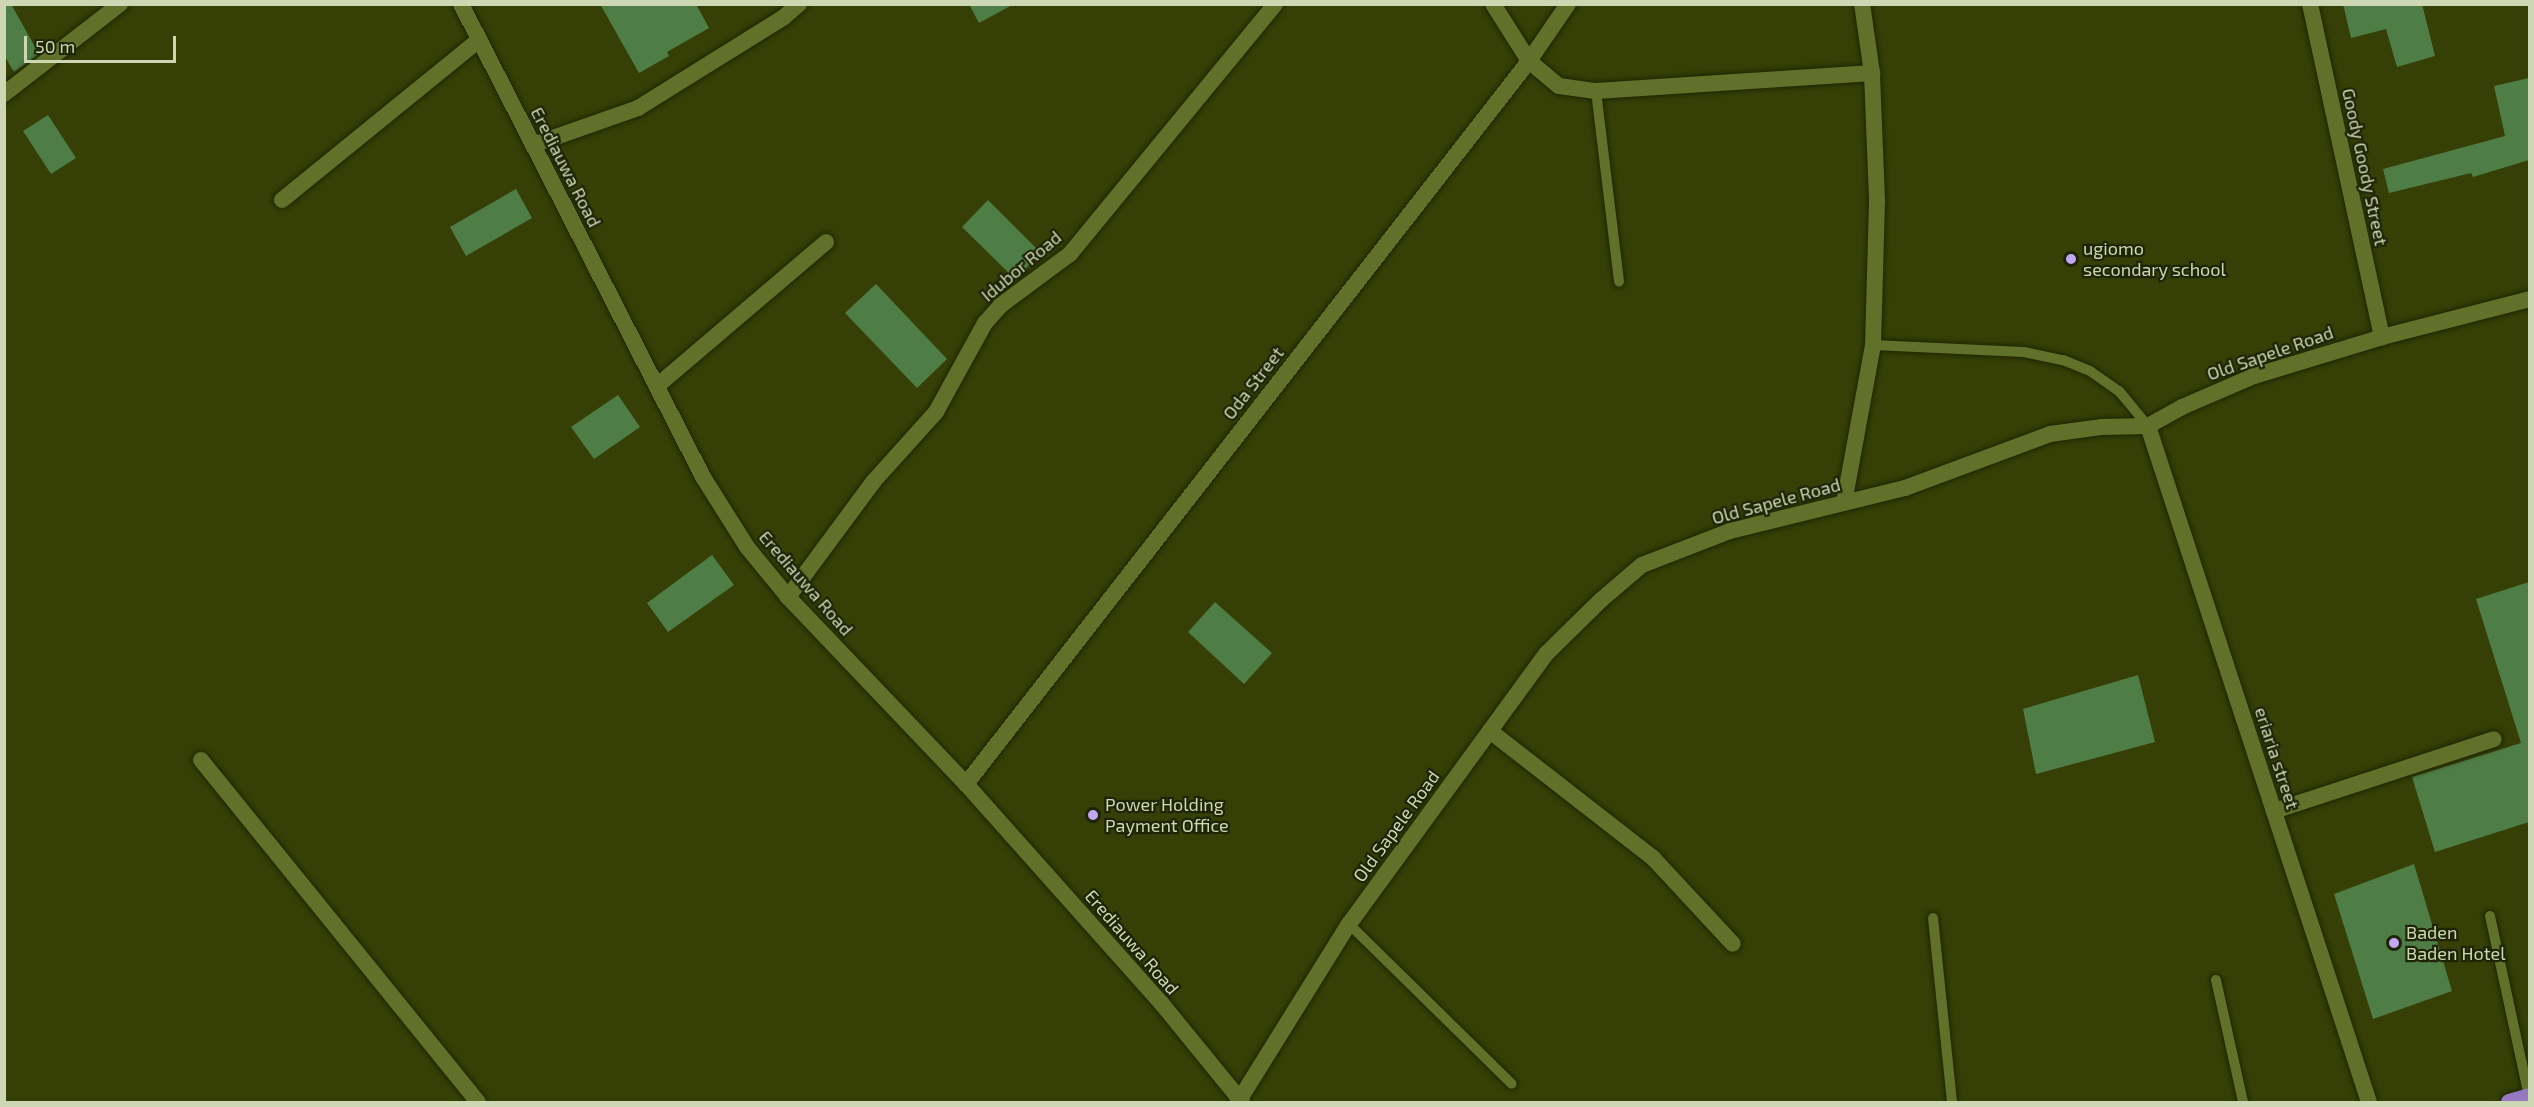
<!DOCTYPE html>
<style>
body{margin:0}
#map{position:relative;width:2534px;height:1107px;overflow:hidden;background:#353f06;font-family:"Exo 2",sans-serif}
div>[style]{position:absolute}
.building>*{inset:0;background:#4f7d46}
.roads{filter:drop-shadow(0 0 2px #1e2500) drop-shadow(0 0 2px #1e2500)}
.service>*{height:10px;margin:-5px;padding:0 5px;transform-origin:5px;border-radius:5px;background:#61712a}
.minor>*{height:16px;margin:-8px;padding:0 8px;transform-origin:8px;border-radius:8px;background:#61712a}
.tertiary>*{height:16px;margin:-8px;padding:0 8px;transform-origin:8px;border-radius:8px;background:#61712a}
.trunk>*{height:16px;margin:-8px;padding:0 8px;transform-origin:8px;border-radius:8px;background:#9678c1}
.dots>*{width:16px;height:16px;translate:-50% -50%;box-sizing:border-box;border:3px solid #1e2407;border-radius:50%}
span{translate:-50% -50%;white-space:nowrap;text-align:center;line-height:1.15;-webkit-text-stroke:4.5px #1e2407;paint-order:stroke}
.street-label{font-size:18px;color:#cdd7b3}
.poi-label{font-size:18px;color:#cdd7b3}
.left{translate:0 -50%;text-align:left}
.frame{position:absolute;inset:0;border:6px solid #cdd7b3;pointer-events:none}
.scale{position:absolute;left:24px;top:36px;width:152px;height:27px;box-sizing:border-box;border:3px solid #cdd7b3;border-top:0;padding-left:8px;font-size:18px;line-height:21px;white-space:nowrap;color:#cdd7b3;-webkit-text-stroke:4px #1e2407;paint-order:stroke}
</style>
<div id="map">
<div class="building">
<i style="clip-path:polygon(4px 4px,11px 4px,39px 54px,14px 72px,4px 55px)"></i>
<i style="clip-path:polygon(600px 4px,696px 4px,709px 28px,667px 52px,669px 56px,639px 73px)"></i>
<i style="clip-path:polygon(969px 4px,1014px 4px,979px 23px)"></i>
<i style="clip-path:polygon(2343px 4px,2422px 4px,2435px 56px,2397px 67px,2386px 29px,2351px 38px)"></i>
<i style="clip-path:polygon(2529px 78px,2529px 160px,2473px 177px,2471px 173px,2389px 193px,2383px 169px,2505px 136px,2494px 86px)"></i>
<i style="clip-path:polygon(48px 115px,76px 158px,51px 174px,23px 131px)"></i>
<i style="clip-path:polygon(516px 189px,532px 218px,466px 256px,450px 227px)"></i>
<i style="clip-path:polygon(988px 200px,1041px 253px,1015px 279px,962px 227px)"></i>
<i style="clip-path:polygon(876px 284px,947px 359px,917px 388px,845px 313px)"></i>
<i style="clip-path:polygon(618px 395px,640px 427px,594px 459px,571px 427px)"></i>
<i style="clip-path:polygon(712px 555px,734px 585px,668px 632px,647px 603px)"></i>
<i style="clip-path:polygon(2529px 582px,2529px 822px,2435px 852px,2412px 777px,2521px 743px,2476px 599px)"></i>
<i style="clip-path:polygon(1215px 602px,1272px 653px,1244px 684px,1188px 632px)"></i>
<i style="clip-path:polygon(2138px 675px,2155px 742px,2036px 774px,2023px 709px)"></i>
<i style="clip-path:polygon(2414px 864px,2452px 991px,2373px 1019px,2334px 894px)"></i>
</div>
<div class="roads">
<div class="service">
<i style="left:1596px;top:91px;width:192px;rotate:83.1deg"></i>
<i style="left:1873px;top:345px;width:151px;rotate:2.7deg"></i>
<i style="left:2024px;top:352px;width:40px;rotate:12deg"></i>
<i style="left:2063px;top:360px;width:29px;rotate:22deg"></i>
<i style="left:2090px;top:371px;width:35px;rotate:35deg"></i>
<i style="left:2119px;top:391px;width:45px;rotate:50.4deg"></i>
<i style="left:2490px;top:916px;width:184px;rotate:77.8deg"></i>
<i style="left:1933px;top:918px;width:185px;rotate:84.1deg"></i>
<i style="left:1349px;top:924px;width:228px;rotate:44.5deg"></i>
<i style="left:2216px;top:980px;width:125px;rotate:77.5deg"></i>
</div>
<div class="minor">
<i style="left:1493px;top:4px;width:67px;rotate:57.7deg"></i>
<i style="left:1529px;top:61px;width:39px;rotate:40deg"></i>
<i style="left:1559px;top:86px;width:37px;rotate:8deg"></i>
<i style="left:1596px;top:91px;width:277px;rotate:-3.7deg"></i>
<i style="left:2310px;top:4px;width:341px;rotate:77.8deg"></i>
<i style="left:4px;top:94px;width:147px;rotate:-37.8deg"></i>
<i style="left:533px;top:145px;width:111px;rotate:-19.4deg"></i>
<i style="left:638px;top:108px;width:172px;rotate:-31.9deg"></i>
<i style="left:784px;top:17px;width:20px;rotate:-41deg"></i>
<i style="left:282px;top:200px;width:254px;rotate:-39.1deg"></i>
<i style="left:657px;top:386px;width:222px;rotate:-40.4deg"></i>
<i style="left:2148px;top:426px;width:711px;rotate:71.9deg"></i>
<i style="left:1844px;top:503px;width:161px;rotate:-79.6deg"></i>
<i style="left:1873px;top:345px;width:146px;rotate:-88.4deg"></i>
<i style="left:1877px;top:199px;width:126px;rotate:-92.3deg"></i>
<i style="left:1872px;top:73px;width:70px;rotate:-98.2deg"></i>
<i style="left:788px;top:597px;width:143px;rotate:-53.5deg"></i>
<i style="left:873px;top:482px;width:94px;rotate:-48deg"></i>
<i style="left:936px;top:412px;width:102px;rotate:-61.2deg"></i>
<i style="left:985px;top:323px;width:24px;rotate:-48deg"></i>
<i style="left:1001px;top:305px;width:86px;rotate:-36.5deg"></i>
<i style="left:1070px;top:254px;width:323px;rotate:-50.6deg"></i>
<i style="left:1490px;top:731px;width:207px;rotate:37.9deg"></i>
<i style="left:1653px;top:858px;width:117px;rotate:47.1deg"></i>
<i style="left:201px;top:760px;width:440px;rotate:51deg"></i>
<i style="left:966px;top:784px;width:916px;rotate:-52.09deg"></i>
<i style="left:1529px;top:61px;width:69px;rotate:-55.6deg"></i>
<i style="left:2274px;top:811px;width:231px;rotate:-18.1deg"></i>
<i style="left:1238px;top:1102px;width:210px;rotate:-58.1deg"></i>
<i style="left:1349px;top:924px;width:334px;rotate:-53.9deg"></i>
<i style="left:1546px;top:654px;width:77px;rotate:-44.5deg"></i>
<i style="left:1601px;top:600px;width:54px;rotate:-40.5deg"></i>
<i style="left:1642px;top:565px;width:94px;rotate:-21.1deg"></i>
<i style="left:1730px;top:531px;width:180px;rotate:-13.8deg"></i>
<i style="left:1905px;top:488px;width:155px;rotate:-20.4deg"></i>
<i style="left:2050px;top:434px;width:51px;rotate:-7.8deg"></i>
<i style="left:2101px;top:427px;width:47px;rotate:-1.2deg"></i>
<i style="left:2148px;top:426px;width:39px;rotate:-29deg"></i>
<i style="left:2182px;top:407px;width:78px;rotate:-23.3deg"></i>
<i style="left:2254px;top:376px;width:134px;rotate:-16.9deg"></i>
<i style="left:2382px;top:337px;width:153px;rotate:-14.4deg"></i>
</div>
<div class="tertiary">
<i style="left:461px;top:4px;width:531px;rotate:62.9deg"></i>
<i style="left:703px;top:477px;width:83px;rotate:57.8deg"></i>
<i style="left:747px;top:547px;width:65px;rotate:50.6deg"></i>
<i style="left:788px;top:597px;width:258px;rotate:46.4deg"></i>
<i style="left:966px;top:784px;width:295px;rotate:48.3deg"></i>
<i style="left:1162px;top:1004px;width:127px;rotate:50.8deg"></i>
</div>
<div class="trunk">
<i style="left:2509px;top:1102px;width:22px;rotate:-16deg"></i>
</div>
</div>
<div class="dots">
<i style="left:2071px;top:259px;background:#c2a8f2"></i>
<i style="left:1093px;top:815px;background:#c2a8f2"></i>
<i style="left:2394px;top:943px;background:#c2a8f2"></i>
</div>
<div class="street-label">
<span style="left:566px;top:167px;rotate:63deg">Erediauwa Road</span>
<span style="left:2365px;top:167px;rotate:78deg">Goody Goody Street</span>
<span style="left:1021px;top:266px;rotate:-40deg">Idubor Road</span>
<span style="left:2270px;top:353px;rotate:-19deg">Old Sapele Road</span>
<span style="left:1253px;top:383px;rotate:-52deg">Oda Street</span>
<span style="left:1776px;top:501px;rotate:-15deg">Old Sapele Road</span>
<span style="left:806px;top:583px;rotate:49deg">Erediauwa Road</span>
<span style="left:2277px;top:758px;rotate:72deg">eriaria street</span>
<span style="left:1396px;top:826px;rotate:-54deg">Old Sapele Road</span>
<span style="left:1132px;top:942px;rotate:49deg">Erediauwa Road</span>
</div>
<div class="poi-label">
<span class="left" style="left:2083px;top:259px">ugiomo<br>secondary school</span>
<span class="left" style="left:1105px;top:815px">Power Holding<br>Payment Office</span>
<span class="left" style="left:2406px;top:943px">Baden<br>Baden Hotel</span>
</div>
<div class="frame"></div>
<div class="scale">50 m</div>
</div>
